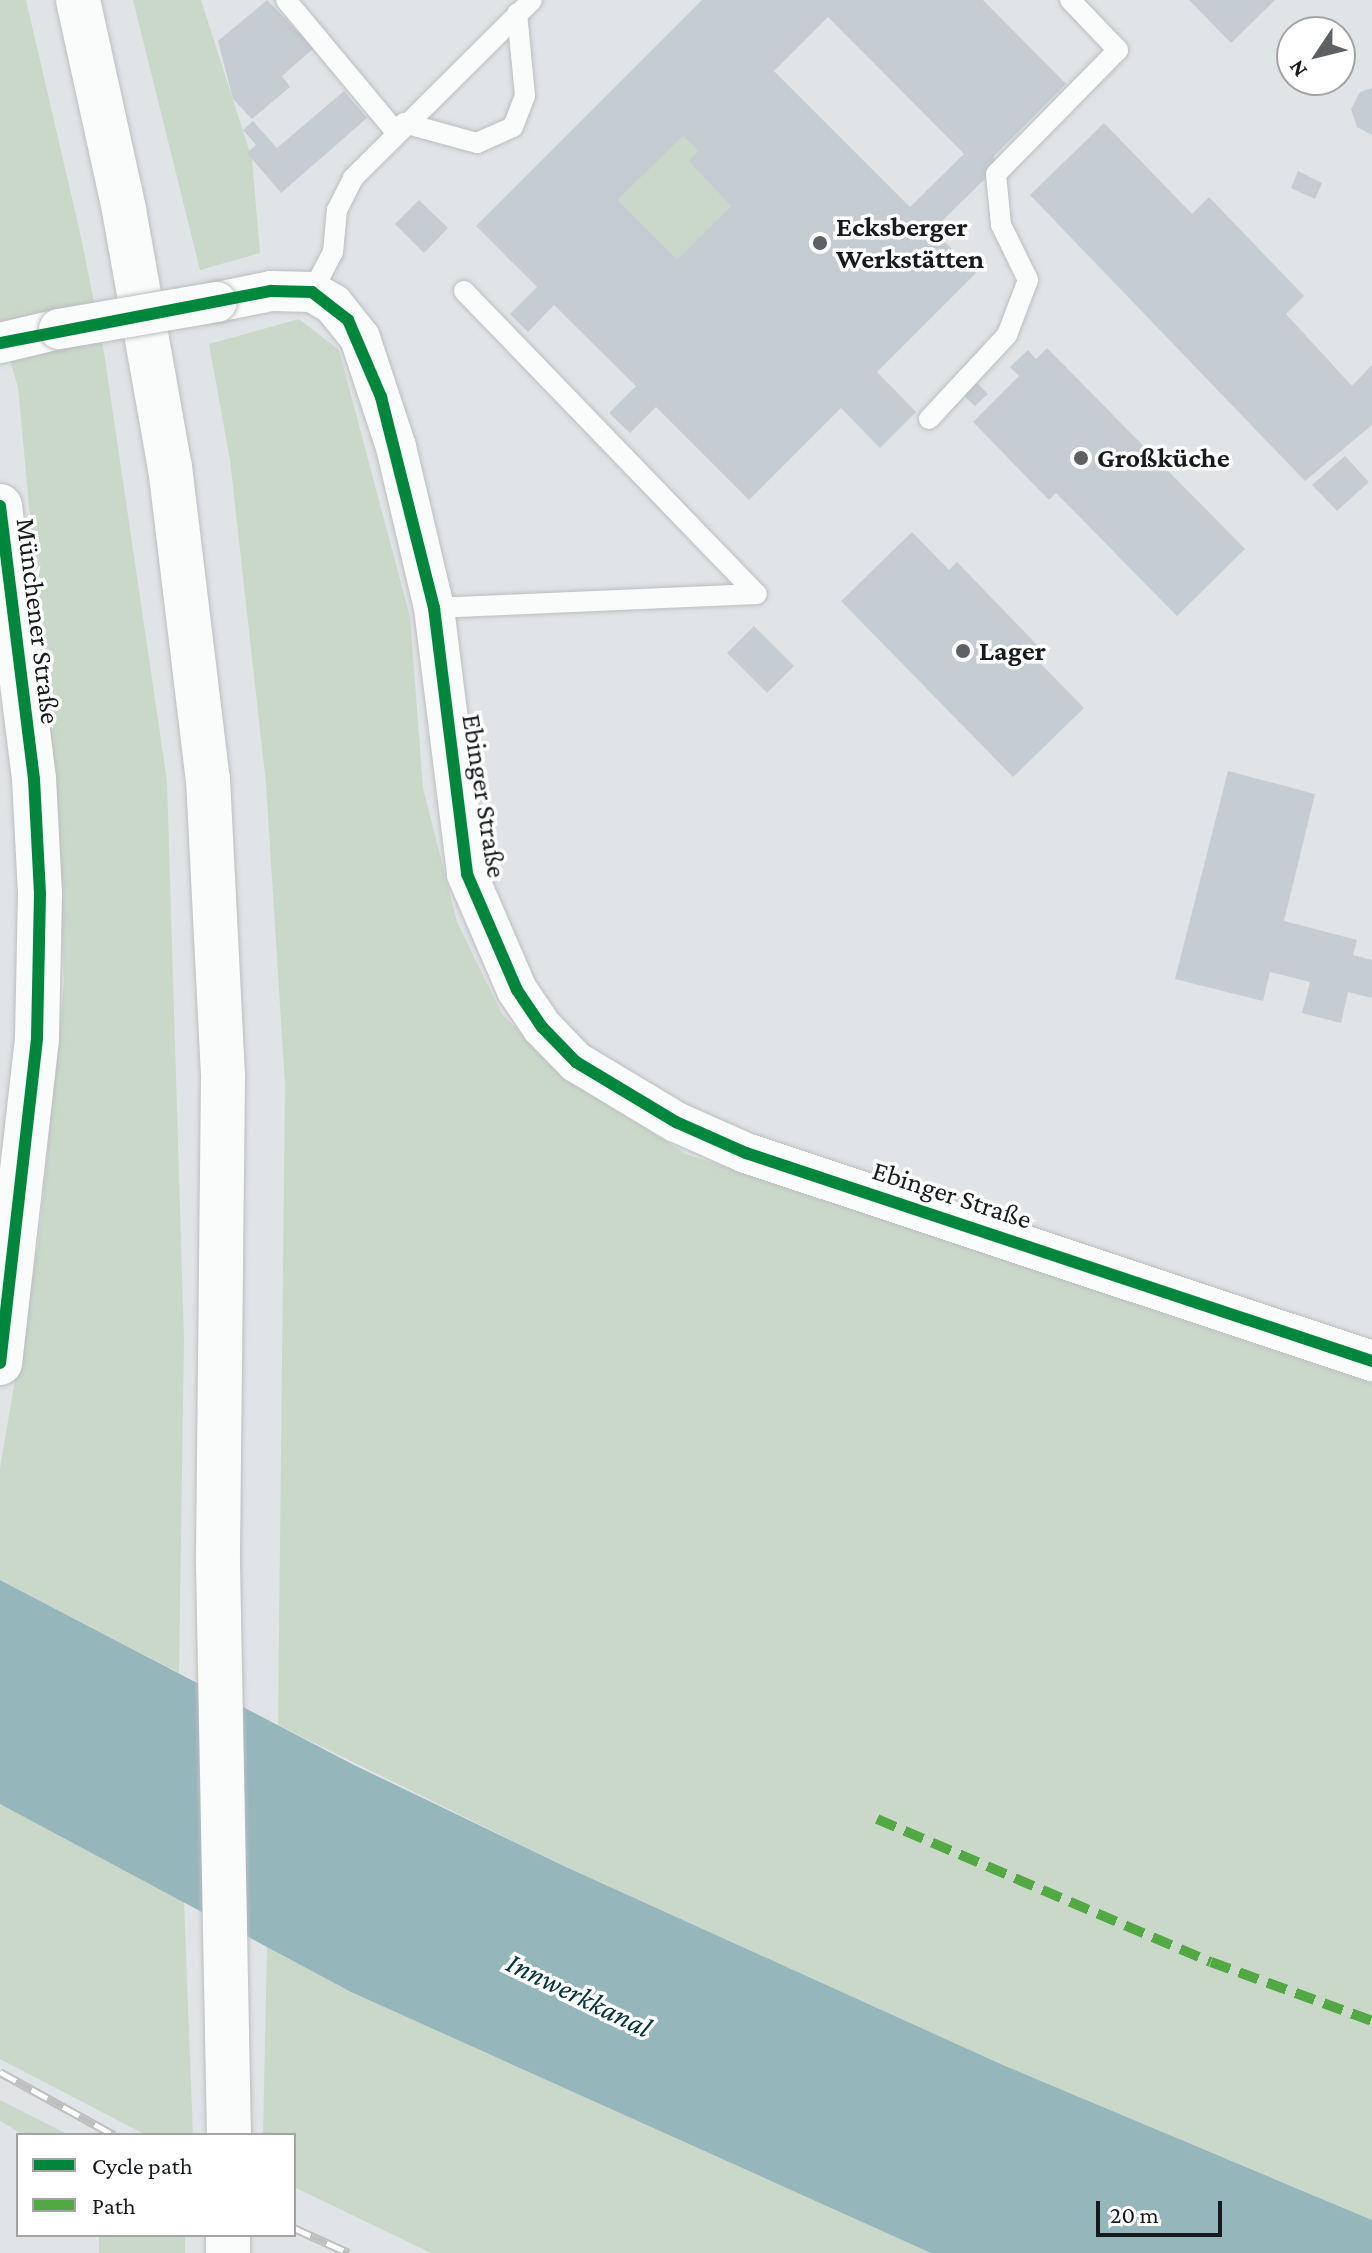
<!DOCTYPE html>
<meta charset="utf-8">
<style>
body{margin:0}
#map{position:relative;width:1372px;height:2253px;overflow:hidden;background:#e1e4e6;font-family:"Crimson Pro",serif}
div>[style]{position:absolute}
.green>*{inset:0;background:#cad8c9}
.water>*{inset:0;background:#95b6bb}
.building>*{inset:0;background:#c5ccd2}
.roads{filter:drop-shadow(0 0 2px #bcbec0) drop-shadow(0 0 2px #bcbec0)}
.lane>*{height:20px;margin:-10px;padding:0 10px;transform-origin:10px;border-radius:10px;background:#fafbfb}
.street>*{height:40px;margin:-20px;padding:0 20px;transform-origin:20px;border-radius:20px;background:#fafbfb}
.secondary>*{height:44px;margin:-22px;padding:0 22px;transform-origin:22px;border-radius:22px;background:#fafbfb}
.rail>*{height:9px;margin-top:-4.5px;transform-origin:0;background:repeating-linear-gradient(90deg,#fff 0 18px,#bebfbf 0 36px);box-sizing:border-box;border-block:2px solid #bebfbf}
.bridges{filter:drop-shadow(0 0 2px #bcbec0) drop-shadow(0 0 2px #bcbec0)}
.street-bridge>*{height:40px;margin:-20px;padding:0 20px;transform-origin:20px;border-radius:20px;background:#fafbfb}
.quiet>*{height:10px;margin-top:-5px;transform-origin:0;background:repeating-linear-gradient(90deg,#52a943 0 20px,transparent 0 30px)}
.cycleway>*{height:12px;margin:-6px;padding:0 6px;transform-origin:6px;border-radius:6px;background:#00873e}
.dots>*{width:22px;height:22px;translate:-50% -50%;box-sizing:border-box;border:4px solid #fff;border-radius:50%}
span{translate:-50% -50%;white-space:nowrap;text-align:center;line-height:1.15;-webkit-text-stroke:7px #fff;paint-order:stroke}
.poi-label{font-size:28px;color:#181b1d;font-weight:700}
.left{translate:0 -50%;text-align:left}
.street-label{font-size:28px;color:#181b1d}
.water-label{font-size:30px;color:#05343a;font-style:italic}
.legend{position:absolute;left:16px;top:2133px;width:280px;height:104px;box-sizing:border-box;background:#fff;border:2px solid #a3a4a5;margin:0;padding:10px 14px;list-style:none;font-size:24px;color:#181b1d}
.legend li{display:flex;align-items:center;gap:16px;height:40px}
.legend b{width:40px;border:2px solid #a3a4a5}
.north{position:absolute;left:1276px;top:16px;width:80px;height:80px;box-sizing:border-box;background:#fff;border:2px solid #a3a4a5;border-radius:50%;rotate:235deg;font-size:22px;font-weight:700;line-height:32px;text-align:center;color:#181b1d}
.north::after{content:'';display:block;margin:auto;width:28px;height:36px;background:#5e6163;clip-path:polygon(50% 0,100% 100%,50% 72%,0 100%)}
.scale{position:absolute;left:1096px;top:2201px;width:126px;height:36px;box-sizing:border-box;border:4px solid #181b1d;border-top:0;padding-left:10px;font-size:24px;line-height:28px;white-space:nowrap;color:#181b1d;-webkit-text-stroke:6px #fff;paint-order:stroke}
</style>
<div id="map">
<div class="green">
<i style="clip-path:polygon(0 0,26px 0,81px 237px,104px 352px,167px 781px,184px 1339px,179px 1673px,0 1580px,0 1468px,39px 1239px,64px 981px,59px 830px,18px 387px,0 328px)"></i>
<i style="clip-path:polygon(133px 0,201px 0,252px 159px,260px 253px,200px 270px)"></i>
<i style="clip-path:polygon(683px 136px,698px 151px,688px 161px,731px 206px,677px 259px,618px 200px)"></i>
<i style="clip-path:polygon(299px 319px,339px 350px,410px 617px,423px 788px,457px 922px,502px 1014px,568px 1080px,686px 1154px,1372px 1383px,1372px 2220px,1003px 2065px,566px 1867px,278px 1725px,285px 1085px,266px 784px,230px 460px,209px 344px)"></i>
<i style="clip-path:polygon(0 1804px,184px 1901px,193px 2135px,146px 2135px,0 2059px)"></i>
<i style="clip-path:polygon(267px 1946px,351px 1992px,931px 2253px,431px 2253px,294px 2187px,294px 2135px,263px 2135px)"></i>
<i style="clip-path:polygon(0 2100px,69px 2135px,24px 2135px,0 2121px)"></i>
<i style="clip-path:polygon(99px 2235px,185px 2235px,185px 2253px,99px 2253px)"></i>
</div>
<div class="water">
<i style="clip-path:polygon(0 1580px,354px 1765px,566px 1867px,1003px 2065px,1372px 2220px,1372px 2253px,931px 2253px,351px 1992px,0 1804px)"></i>
</div>
<div class="building">
<i style="clip-path:polygon(267px 0,314px 48px,282px 76px,290px 87px,252px 119px,233px 99px,218px 41px)"></i>
<i style="clip-path:polygon(evenodd,702px 0,983px 0,1066px 84px,993px 157px,1000px 164px,933px 230px,976px 273px,877px 372px,916px 412px,880px 448px,841px 408px,749px 500px,656px 407px,630px 433px,609px 413px,636px 386px,554px 305px,528px 332px,510px 314px,537px 287px,476px 226px,702px 0,828px 17px,964px 154px,910px 207px,774px 71px,828px 17px,702px 0,683px 136px,698px 151px,688px 161px,731px 206px,677px 259px,618px 200px,683px 136px)"></i>
<i style="clip-path:polygon(1189px 0,1275px 0,1231px 43px)"></i>
<i style="clip-path:polygon(1372px 88px,1372px 135px,1357px 127px,1351px 109px,1360px 92px)"></i>
<i style="clip-path:polygon(344px 91px,367px 118px,281px 193px,247px 153px,256px 145px,243px 130px,253px 121px,277px 148px)"></i>
<i style="clip-path:polygon(1104px 123px,1192px 214px,1209px 197px,1304px 296px,1286px 314px,1352px 386px,1372px 365px,1372px 425px,1305px 481px,1030px 195px)"></i>
<i style="clip-path:polygon(1298px 171px,1322px 183px,1315px 199px,1291px 188px)"></i>
<i style="clip-path:polygon(419px 200px,448px 228px,424px 253px,395px 224px)"></i>
<i style="clip-path:polygon(1047px 348px,1245px 549px,1177px 616px,1056px 493px,1049px 500px,973px 422px,1019px 376px,1010px 367px,1028px 350px,1036px 359px)"></i>
<i style="clip-path:polygon(970px 376px,988px 394px,975px 406px,957px 389px)"></i>
<i style="clip-path:polygon(1345px 456px,1369px 482px,1337px 511px,1312px 485px)"></i>
<i style="clip-path:polygon(912px 532px,949px 570px,957px 562px,1039px 647px,1032px 655px,1084px 708px,1013px 777px,841px 601px)"></i>
<i style="clip-path:polygon(754px 626px,794px 666px,767px 693px,727px 653px)"></i>
<i style="clip-path:polygon(1228px 771px,1315px 794px,1284px 921px,1357px 940px,1353px 955px,1372px 960px,1372px 998px,1348px 992px,1341px 1023px,1302px 1013px,1310px 982px,1270px 972px,1263px 1001px,1175px 979px)"></i>
</div>
<div class="roads">
<div class="lane">
<i style="left:286px;top:0;width:172px;rotate:50.2deg"></i>
<i style="left:404px;top:123px;width:76px;rotate:15.3deg"></i>
<i style="left:477px;top:143px;width:39px;rotate:-24deg"></i>
<i style="left:513px;top:127px;width:33px;rotate:-69deg"></i>
<i style="left:525px;top:96px;width:83px;rotate:-95.5deg"></i>
<i style="left:464px;top:291px;width:421px;rotate:46deg"></i>
<i style="left:312px;top:292px;width:45px;rotate:-62.3deg"></i>
<i style="left:333px;top:252px;width:42px;rotate:-84.6deg"></i>
<i style="left:337px;top:210px;width:36px;rotate:-63deg"></i>
<i style="left:353px;top:178px;width:252px;rotate:-44.8deg"></i>
<i style="left:929px;top:419px;width:115px;rotate:-47.1deg"></i>
<i style="left:1007px;top:335px;width:59px;rotate:-69.1deg"></i>
<i style="left:1028px;top:280px;width:61px;rotate:-116.1deg"></i>
<i style="left:1001px;top:225px;width:51px;rotate:-95.6deg"></i>
<i style="left:996px;top:174px;width:174px;rotate:-45.5deg"></i>
<i style="left:1118px;top:50px;width:69px;rotate:-133.8deg"></i>
<i style="left:434px;top:608px;width:323px;rotate:-2.5deg"></i>
</div>
<div class="street">
<i style="left:217px;top:302px;width:55px;rotate:-11.5deg"></i>
<i style="left:271px;top:291px;width:41px;rotate:1.4deg"></i>
<i style="left:312px;top:292px;width:24px;rotate:30deg"></i>
<i style="left:333px;top:304px;width:43px;rotate:51.5deg"></i>
<i style="left:360px;top:338px;width:115px;rotate:71.7deg"></i>
<i style="left:396px;top:447px;width:165px;rotate:76.7deg"></i>
<i style="left:434px;top:608px;width:268px;rotate:82.9deg"></i>
<i style="left:467px;top:874px;width:126px;rotate:66.7deg"></i>
<i style="left:517px;top:990px;width:45px;rotate:56deg"></i>
<i style="left:542px;top:1027px;width:49px;rotate:45.8deg"></i>
<i style="left:576px;top:1062px;width:117px;rotate:31deg"></i>
<i style="left:676px;top:1122px;width:77px;rotate:23.9deg"></i>
<i style="left:746px;top:1153px;width:660px;rotate:18.38deg"></i>
<i style="left:0;top:343px;width:61px;rotate:-13.3deg"></i>
</div>
<div class="secondary">
<i style="left:78px;top:0;width:215px;rotate:77.6deg"></i>
<i style="left:124px;top:210px;width:261px;rotate:79.9deg"></i>
<i style="left:170px;top:467px;width:314px;rotate:83.1deg"></i>
<i style="left:208px;top:779px;width:297px;rotate:87.1deg"></i>
<i style="left:223px;top:1076px;width:488px;rotate:90.6deg"></i>
<i style="left:218px;top:1564px;width:571px;rotate:88.9deg"></i>
<i style="left:0;top:506px;width:275px;rotate:82.9deg"></i>
<i style="left:34px;top:779px;width:115px;rotate:87deg"></i>
<i style="left:40px;top:894px;width:145px;rotate:91.2deg"></i>
<i style="left:37px;top:1039px;width:326px;rotate:96.5deg"></i>
<i style="left:228px;top:2253px;width:18px;rotate:-90deg"></i>
</div>
</div>
<div class="rail">
<i style="left:0;top:2072px;width:130px;rotate:28.9deg"></i>
<i style="left:294px;top:2228px;width:60px;rotate:24.4deg"></i>
</div>
<div class="bridges">
<div class="street-bridge">
<i style="left:59px;top:329px;width:160px;rotate:-9.7deg"></i>
</div>
</div>
<div class="quiet">
<i style="left:877px;top:1819px;width:363px;rotate:23.2deg"></i>
<i style="left:1211px;top:1962px;width:171px;rotate:20.1deg"></i>
</div>
<div class="cycleway">
<i style="left:0;top:343px;width:276px;rotate:-10.9deg"></i>
<i style="left:271px;top:291px;width:41px;rotate:1.4deg"></i>
<i style="left:312px;top:292px;width:46px;rotate:37.9deg"></i>
<i style="left:348px;top:320px;width:84px;rotate:66.8deg"></i>
<i style="left:381px;top:397px;width:218px;rotate:75.9deg"></i>
<i style="left:434px;top:608px;width:268px;rotate:82.9deg"></i>
<i style="left:467px;top:874px;width:126px;rotate:66.7deg"></i>
<i style="left:517px;top:990px;width:45px;rotate:56deg"></i>
<i style="left:542px;top:1027px;width:49px;rotate:45.8deg"></i>
<i style="left:576px;top:1062px;width:117px;rotate:31deg"></i>
<i style="left:676px;top:1122px;width:77px;rotate:23.9deg"></i>
<i style="left:746px;top:1153px;width:660px;rotate:18.38deg"></i>
<i style="left:0;top:506px;width:275px;rotate:82.9deg"></i>
<i style="left:34px;top:779px;width:115px;rotate:87deg"></i>
<i style="left:40px;top:894px;width:145px;rotate:91.2deg"></i>
<i style="left:37px;top:1039px;width:326px;rotate:96.5deg"></i>
</div>
<div class="dots">
<i style="left:820px;top:243px;background:#5e6163"></i>
<i style="left:1081px;top:458px;background:#5e6163"></i>
<i style="left:963px;top:651px;background:#5e6163"></i>
</div>
<div class="poi-label">
<span class="left" style="left:836px;top:243px">Ecksberger<br>Werkstätten</span>
<span class="left" style="left:1097px;top:458px">Großküche</span>
<span class="left" style="left:979px;top:651px">Lager</span>
</div>
<div class="street-label">
<span style="left:38px;top:621px;rotate:83deg">Münchener Straße</span>
<span style="left:484px;top:796px;rotate:81deg">Ebinger Straße</span>
<span style="left:952px;top:1195px;rotate:18deg">Ebinger Straße</span>
</div>
<div class="water-label">
<span style="left:579px;top:1995px;rotate:26deg">Innwerkkanal</span>
</div>
<ul class="legend">
<li><b style="height:10px;background:#00873e"></b>Cycle path</li>
<li><b style="height:10px;background:#52a943"></b>Path</li>
</ul>
<div class="north">N</div>
<div class="scale">20 m</div>
</div>
